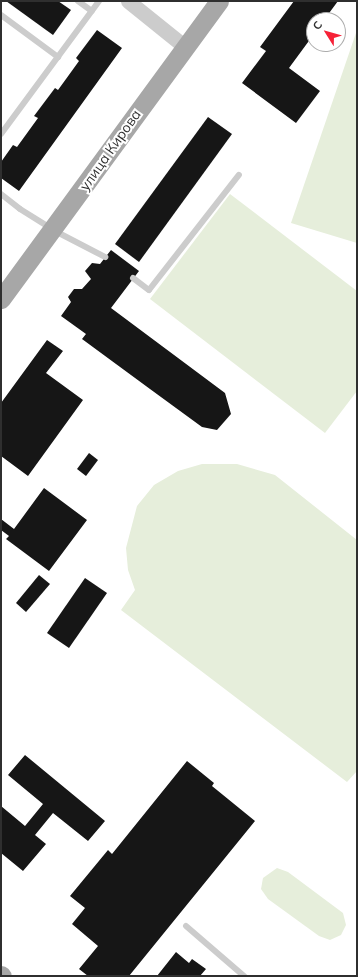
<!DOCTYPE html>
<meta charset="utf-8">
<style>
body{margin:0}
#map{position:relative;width:358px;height:977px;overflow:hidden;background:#fff;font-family:Mulish,sans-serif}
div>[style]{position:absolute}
.green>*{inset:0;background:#e6eedb}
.building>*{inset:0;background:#161616}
.service>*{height:6px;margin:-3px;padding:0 3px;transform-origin:3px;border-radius:3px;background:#ccc}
.tertiary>*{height:15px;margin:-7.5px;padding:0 7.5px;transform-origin:7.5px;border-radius:7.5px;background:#ccc}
.primary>*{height:19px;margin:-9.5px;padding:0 9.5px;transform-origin:9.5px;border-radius:9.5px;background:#a7a7a7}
span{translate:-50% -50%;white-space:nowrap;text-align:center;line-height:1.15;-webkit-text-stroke:4px #fff;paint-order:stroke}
.street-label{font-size:14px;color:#2f2f2f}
.frame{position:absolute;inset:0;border:2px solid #2f2f2f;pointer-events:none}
.north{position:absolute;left:306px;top:12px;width:40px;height:40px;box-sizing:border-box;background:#fff;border:1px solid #acacac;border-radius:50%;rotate:307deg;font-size:11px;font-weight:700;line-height:16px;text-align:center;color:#2f2f2f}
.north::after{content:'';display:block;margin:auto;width:14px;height:18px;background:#f62137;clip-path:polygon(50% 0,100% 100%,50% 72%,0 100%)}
</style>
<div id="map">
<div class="green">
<i style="clip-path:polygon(357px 30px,357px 243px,291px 223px)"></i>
<i style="clip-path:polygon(230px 194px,357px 291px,357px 391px,325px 433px,150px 299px)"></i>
<i style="clip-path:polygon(202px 464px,237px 464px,275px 475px,357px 540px,357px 771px,347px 782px,121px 610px,135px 590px,128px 570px,126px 548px,137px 506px,154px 485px,178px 471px)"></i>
<i style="clip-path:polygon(277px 868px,288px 872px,343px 913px,346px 925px,341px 935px,330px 940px,319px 936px,268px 899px,261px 889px,263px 878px)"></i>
</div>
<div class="building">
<i style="clip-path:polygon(6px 1px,58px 1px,71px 10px,53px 35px)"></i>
<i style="clip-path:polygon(294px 1px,338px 1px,324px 20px,314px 20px,314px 34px,289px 68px,320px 91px,296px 123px,242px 83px,266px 51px,260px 47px)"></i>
<i style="clip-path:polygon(97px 30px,122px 48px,19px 191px,1px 178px,1px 162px,13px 145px,17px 147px,38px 118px,34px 116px,55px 88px,58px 90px,66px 79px,79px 61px,76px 58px)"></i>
<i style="clip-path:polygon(208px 117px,232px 134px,139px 262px,115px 244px)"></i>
<i style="clip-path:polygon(111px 250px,139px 271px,111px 308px,225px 393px,231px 414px,217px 430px,202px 427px,150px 389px,82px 339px,86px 334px,61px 316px,71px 302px,68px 297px,74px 289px,82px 289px,91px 279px,85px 271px,92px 263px,100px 264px)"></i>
<i style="clip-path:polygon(47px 340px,63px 351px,46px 373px,83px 400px,28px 476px,1px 456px,1px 403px)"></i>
<i style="clip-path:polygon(89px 453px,98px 460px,86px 476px,77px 469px)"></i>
<i style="clip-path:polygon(44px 488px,87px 520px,49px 571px,6px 539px,9px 536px,1px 530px,1px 519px,14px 529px)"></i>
<i style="clip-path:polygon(39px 575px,50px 584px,26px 612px,16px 603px)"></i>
<i style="clip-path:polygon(85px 578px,107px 593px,69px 648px,47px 633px)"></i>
<i style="clip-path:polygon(25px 755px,105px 821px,88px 841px,53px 813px,35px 835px,46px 844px,23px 871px,1px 853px,1px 806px,25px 826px,43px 804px,8px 775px)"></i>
<i style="clip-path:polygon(187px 761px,214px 783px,212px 786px,255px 821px,129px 976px,88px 976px,79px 969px,98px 946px,72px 924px,85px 908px,70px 896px,108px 850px,112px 854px)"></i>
<i style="clip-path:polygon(176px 952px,189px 963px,192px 959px,206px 969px,200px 976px,157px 976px)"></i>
</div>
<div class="service">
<i style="left:78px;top:1px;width:17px;rotate:36deg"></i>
<i style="left:1px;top:15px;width:71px;rotate:36.4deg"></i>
<i style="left:1px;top:134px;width:165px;rotate:-53.6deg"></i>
<i style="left:1px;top:194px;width:24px;rotate:38deg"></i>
<i style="left:20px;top:209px;width:39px;rotate:32deg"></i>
<i style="left:53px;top:230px;width:59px;rotate:27.4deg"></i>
<i style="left:133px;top:278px;width:20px;rotate:37deg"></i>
<i style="left:149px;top:290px;width:146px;rotate:-52deg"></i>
<i style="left:186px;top:926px;width:77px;rotate:40.8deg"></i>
</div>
<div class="tertiary">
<i style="left:128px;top:1px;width:72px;rotate:38.8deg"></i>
</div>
<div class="primary">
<i style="left:1px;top:299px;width:369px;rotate:-53.8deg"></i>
<i style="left:1px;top:975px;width:1px;rotate:45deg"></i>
</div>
<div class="street-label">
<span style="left:110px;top:150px;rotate:-55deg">улица Кирова</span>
</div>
<div class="frame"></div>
<div class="north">С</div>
</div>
